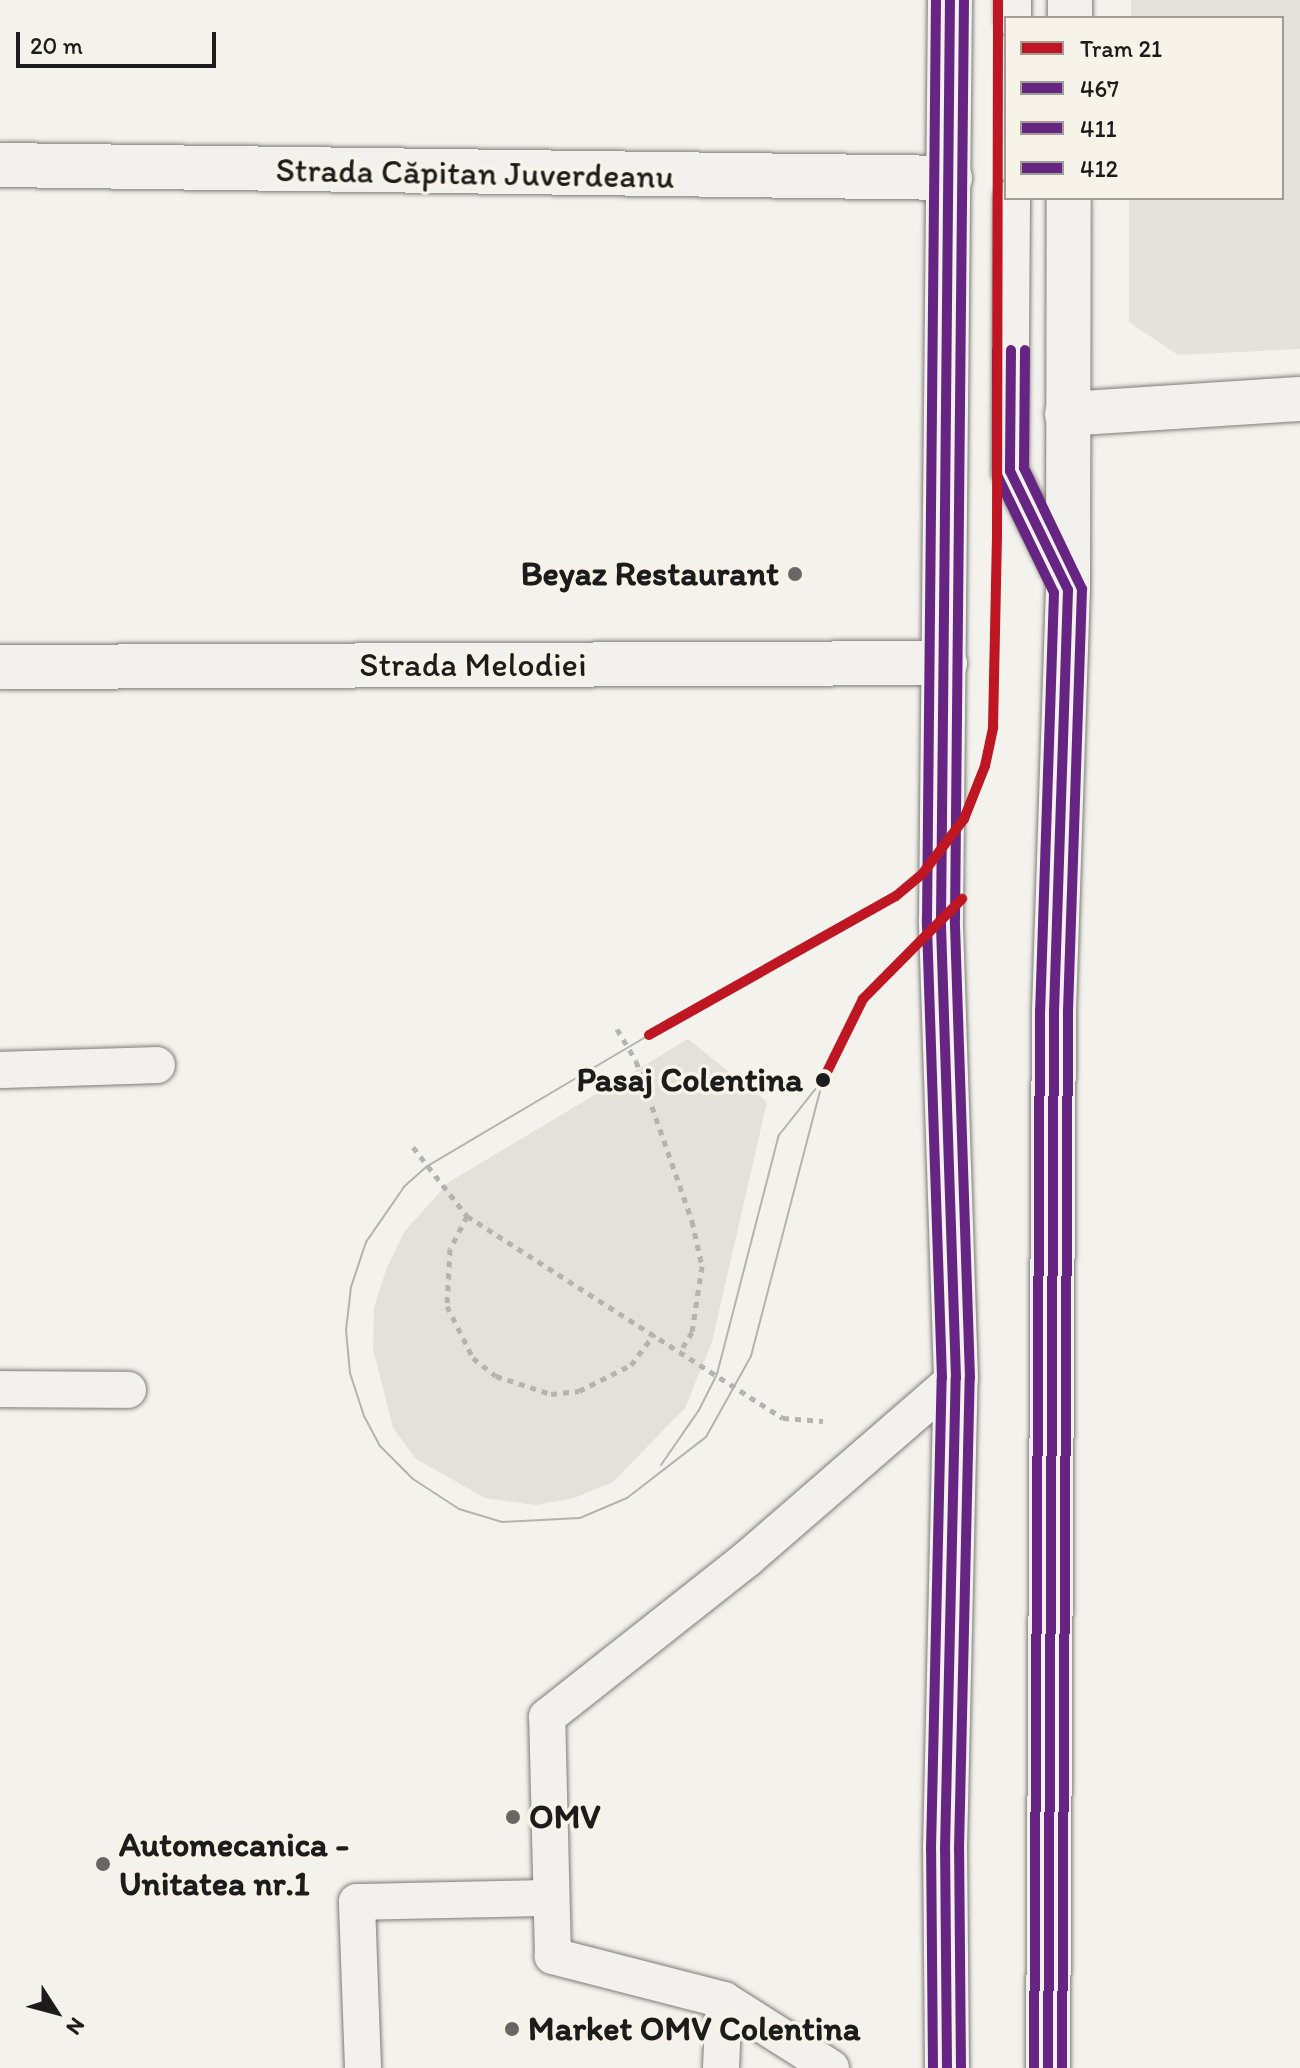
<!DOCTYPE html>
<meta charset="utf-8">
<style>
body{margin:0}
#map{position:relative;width:1300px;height:2068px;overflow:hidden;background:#f4f2ec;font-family:Itim,sans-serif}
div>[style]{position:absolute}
.built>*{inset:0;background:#e4e2da}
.green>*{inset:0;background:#e4e1da}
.path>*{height:5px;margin-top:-2.5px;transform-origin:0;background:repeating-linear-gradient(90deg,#b4b3b0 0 6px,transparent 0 12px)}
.roads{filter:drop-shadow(0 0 2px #7d7c7a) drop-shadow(0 0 2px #7d7c7a)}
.lane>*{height:36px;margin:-18px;padding:0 18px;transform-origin:18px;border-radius:18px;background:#f2f1ed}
.street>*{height:44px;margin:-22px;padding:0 22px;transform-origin:22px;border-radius:22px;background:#f2f1ed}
.primary>*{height:44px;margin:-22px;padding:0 22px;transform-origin:22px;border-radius:22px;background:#f2f1ed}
.tram>*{height:2px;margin:-1px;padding:0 1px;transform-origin:1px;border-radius:1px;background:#b4b3b0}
.bus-1>*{height:10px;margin:-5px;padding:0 5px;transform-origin:5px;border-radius:5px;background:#662483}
.bus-2>*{height:10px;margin:-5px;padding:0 5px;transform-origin:5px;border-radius:5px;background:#662483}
.bus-3>*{height:10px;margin:-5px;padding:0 5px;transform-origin:5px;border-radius:5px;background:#662483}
.tram-1>*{height:10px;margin:-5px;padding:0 5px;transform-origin:5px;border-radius:5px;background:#be1622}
.dots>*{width:22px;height:22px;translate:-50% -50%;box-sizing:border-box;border:4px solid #f7f3e8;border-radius:50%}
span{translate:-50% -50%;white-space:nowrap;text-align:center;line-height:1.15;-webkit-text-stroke:7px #f7f3e8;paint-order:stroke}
.street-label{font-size:34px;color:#1c1c1c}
.poi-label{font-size:34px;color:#1c1c1c;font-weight:700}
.right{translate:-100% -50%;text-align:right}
.left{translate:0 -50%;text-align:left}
.stop-label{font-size:34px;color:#1c1c1c;font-weight:700}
.legend{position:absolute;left:1004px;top:16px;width:280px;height:184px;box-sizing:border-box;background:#f7f3e8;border:2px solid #9f9d96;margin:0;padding:10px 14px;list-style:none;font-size:24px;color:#1c1c1c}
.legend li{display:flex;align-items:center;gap:16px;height:40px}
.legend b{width:40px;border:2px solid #9f9d96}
.north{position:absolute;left:16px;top:1972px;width:80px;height:80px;-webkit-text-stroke:6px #f7f3e8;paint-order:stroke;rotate:126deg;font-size:22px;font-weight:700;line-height:32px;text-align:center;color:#1c1c1c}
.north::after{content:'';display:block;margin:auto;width:28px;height:36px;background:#1c1c1c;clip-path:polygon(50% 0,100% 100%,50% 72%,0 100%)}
.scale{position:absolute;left:16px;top:32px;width:200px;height:36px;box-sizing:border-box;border:4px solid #1c1c1c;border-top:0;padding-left:10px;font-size:24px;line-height:28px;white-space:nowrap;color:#1c1c1c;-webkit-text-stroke:6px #f7f3e8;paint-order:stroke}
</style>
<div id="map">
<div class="built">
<i style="clip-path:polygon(1131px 0,1300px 0,1300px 349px,1178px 355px,1129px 322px,1129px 198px,1282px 198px,1282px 18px,1131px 18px)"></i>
</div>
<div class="green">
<i style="clip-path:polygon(688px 1039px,767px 1102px,712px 1342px,685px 1408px,613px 1482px,574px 1498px,536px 1505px,485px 1498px,416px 1459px,393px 1428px,373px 1349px,374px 1308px,386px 1270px,404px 1232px,449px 1182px)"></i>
</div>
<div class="path">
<i style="left:617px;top:1029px;width:37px;rotate:59deg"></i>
<i style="left:636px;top:1061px;width:170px;rotate:70.7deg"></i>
<i style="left:692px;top:1221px;width:46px;rotate:77.5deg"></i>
<i style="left:702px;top:1266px;width:67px;rotate:98.6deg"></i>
<i style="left:692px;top:1332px;width:21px;rotate:121deg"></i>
<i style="left:413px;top:1147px;width:88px;rotate:52deg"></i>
<i style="left:467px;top:1216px;width:375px;rotate:32.6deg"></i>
<i style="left:783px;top:1418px;width:40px;rotate:4.3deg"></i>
<i style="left:467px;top:1216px;width:37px;rotate:117deg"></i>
<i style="left:450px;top:1249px;width:57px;rotate:93deg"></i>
<i style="left:447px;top:1306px;width:58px;rotate:63.4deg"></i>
<i style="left:473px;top:1358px;width:29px;rotate:38deg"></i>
<i style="left:496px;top:1376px;width:58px;rotate:18.1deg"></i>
<i style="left:551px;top:1394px;width:28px;rotate:-6deg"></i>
<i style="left:579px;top:1391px;width:58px;rotate:-26.6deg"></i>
<i style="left:631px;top:1365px;width:39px;rotate:-53deg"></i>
</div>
<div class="roads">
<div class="lane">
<i style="left:1013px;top:18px;width:18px;rotate:-90deg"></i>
<i style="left:1012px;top:198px;width:273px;rotate:90.4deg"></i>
<i style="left:1010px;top:471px;width:131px;rotate:63.6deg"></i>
<i style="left:0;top:1070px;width:157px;rotate:-1.8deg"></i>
<i style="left:0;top:1389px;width:128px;rotate:0.4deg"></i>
<i style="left:363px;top:2068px;width:166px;rotate:-92.1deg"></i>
<i style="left:357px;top:1902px;width:194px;rotate:-1.2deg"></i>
<i style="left:721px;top:2068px;width:68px;rotate:-87.5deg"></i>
<i style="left:831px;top:2068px;width:127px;rotate:-147.6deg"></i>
<i style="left:724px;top:2000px;width:177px;rotate:-165.6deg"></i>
<i style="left:553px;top:1956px;width:239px;rotate:-91.4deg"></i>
<i style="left:547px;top:1717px;width:256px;rotate:-38.3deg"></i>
<i style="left:748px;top:1558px;width:275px;rotate:-40.9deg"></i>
</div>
<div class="street">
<i style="left:0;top:165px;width:950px;rotate:0.78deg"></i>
<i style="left:1067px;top:414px;width:233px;rotate:-3.7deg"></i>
<i style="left:0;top:667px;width:945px;rotate:-0.24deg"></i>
</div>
<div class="primary">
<i style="left:1070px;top:18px;width:18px;rotate:-90deg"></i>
<i style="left:947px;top:2068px;width:219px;rotate:-90.5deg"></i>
<i style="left:945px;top:1849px;width:471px;rotate:-88.7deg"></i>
<i style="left:956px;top:1378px;width:459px;rotate:-91.9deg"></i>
<i style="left:941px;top:919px;width:919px;rotate:-89.44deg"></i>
<i style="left:1048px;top:2068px;width:1058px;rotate:-89.68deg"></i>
<i style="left:1054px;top:1010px;width:420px;rotate:-88.1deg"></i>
<i style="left:1068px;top:590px;width:392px;rotate:-89.9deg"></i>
</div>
</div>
<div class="tram">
<i style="left:649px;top:1035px;width:259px;rotate:149.4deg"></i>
<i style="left:426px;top:1167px;width:30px;rotate:138deg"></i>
<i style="left:404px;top:1187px;width:67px;rotate:124.6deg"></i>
<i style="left:366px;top:1242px;width:47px;rotate:108.4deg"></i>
<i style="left:351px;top:1287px;width:43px;rotate:96.6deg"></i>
<i style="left:346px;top:1330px;width:43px;rotate:84.7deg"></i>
<i style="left:350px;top:1373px;width:45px;rotate:72deg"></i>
<i style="left:364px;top:1416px;width:34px;rotate:62deg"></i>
<i style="left:380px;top:1446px;width:47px;rotate:45deg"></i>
<i style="left:413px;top:1479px;width:55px;rotate:33.1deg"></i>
<i style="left:459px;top:1509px;width:45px;rotate:16.8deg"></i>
<i style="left:502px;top:1522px;width:78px;rotate:-2.9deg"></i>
<i style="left:580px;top:1518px;width:51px;rotate:-23.1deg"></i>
<i style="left:627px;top:1498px;width:100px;rotate:-37.7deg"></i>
<i style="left:706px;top:1437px;width:93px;rotate:-60.9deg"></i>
<i style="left:751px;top:1356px;width:285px;rotate:-75.4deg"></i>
<i style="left:661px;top:1465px;width:67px;rotate:-55.4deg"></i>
<i style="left:699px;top:1410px;width:40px;rotate:-63.4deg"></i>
<i style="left:717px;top:1374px;width:247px;rotate:-75.5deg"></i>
<i style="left:779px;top:1135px;width:61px;rotate:-51.6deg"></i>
</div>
<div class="bus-1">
<i style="left:1011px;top:350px;width:121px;rotate:90.5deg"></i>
<i style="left:1010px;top:471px;width:132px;rotate:64deg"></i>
<i style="left:1068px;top:590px;width:420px;rotate:91.9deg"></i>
<i style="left:1054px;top:1010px;width:1058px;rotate:90.32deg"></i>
<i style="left:947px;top:2068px;width:219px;rotate:-90.5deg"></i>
<i style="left:945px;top:1849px;width:471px;rotate:-88.7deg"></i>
<i style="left:956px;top:1378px;width:459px;rotate:-91.9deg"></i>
<i style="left:941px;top:919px;width:919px;rotate:-89.44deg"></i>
</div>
<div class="bus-2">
<i style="left:997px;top:350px;width:125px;rotate:90deg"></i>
<i style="left:997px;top:475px;width:131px;rotate:64.2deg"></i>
<i style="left:1054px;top:593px;width:417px;rotate:91.9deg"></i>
<i style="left:1040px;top:1010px;width:1058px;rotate:90.32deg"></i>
<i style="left:961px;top:2068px;width:219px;rotate:-90.5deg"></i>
<i style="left:959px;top:1849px;width:471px;rotate:-88.7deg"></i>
<i style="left:970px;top:1378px;width:459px;rotate:-91.9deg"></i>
<i style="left:955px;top:919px;width:919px;rotate:-89.44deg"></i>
</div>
<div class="bus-3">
<i style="left:1025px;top:350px;width:118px;rotate:90.5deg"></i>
<i style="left:1024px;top:468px;width:134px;rotate:64.4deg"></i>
<i style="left:1082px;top:589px;width:421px;rotate:91.9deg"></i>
<i style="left:1068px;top:1010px;width:1058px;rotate:90.32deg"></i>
<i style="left:933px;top:2068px;width:219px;rotate:-90.5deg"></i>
<i style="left:931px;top:1849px;width:471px;rotate:-88.7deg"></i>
<i style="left:942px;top:1378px;width:459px;rotate:-91.9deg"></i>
<i style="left:927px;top:919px;width:919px;rotate:-89.44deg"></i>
</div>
<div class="tram-1">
<i style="left:649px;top:1035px;width:283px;rotate:-29.4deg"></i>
<i style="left:896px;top:896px;width:35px;rotate:-40deg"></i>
<i style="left:923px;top:873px;width:68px;rotate:-52.8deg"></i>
<i style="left:964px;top:819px;width:57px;rotate:-68.4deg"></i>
<i style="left:985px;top:766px;width:40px;rotate:-78deg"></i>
<i style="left:993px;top:727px;width:193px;rotate:-88.8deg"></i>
<i style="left:997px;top:534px;width:534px;rotate:-89.89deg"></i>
<i style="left:823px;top:1080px;width:90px;rotate:-63.7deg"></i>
<i style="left:863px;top:999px;width:141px;rotate:-45.3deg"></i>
</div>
<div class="dots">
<i style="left:795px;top:574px;background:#686765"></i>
<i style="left:823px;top:1080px;background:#1c1c1c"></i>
<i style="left:513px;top:1817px;background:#686765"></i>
<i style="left:103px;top:1864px;background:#686765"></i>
<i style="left:512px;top:2029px;background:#686765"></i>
</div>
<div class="street-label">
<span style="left:475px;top:173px;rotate:1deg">Strada Căpitan Juverdeanu</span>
<span style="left:473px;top:665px">Strada Melodiei</span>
</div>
<div class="poi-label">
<span class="right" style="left:779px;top:574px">Beyaz Restaurant</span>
<span class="left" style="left:529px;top:1817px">OMV</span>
<span class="left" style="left:119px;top:1864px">Automecanica -<br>Unitatea nr.1</span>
<span class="left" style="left:528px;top:2029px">Market OMV Colentina</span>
</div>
<div class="stop-label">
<span class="right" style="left:803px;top:1080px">Pasaj Colentina</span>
</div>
<ul class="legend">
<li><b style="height:10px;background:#be1622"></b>Tram 21</li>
<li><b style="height:10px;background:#662483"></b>467</li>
<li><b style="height:10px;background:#662483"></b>411</li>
<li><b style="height:10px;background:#662483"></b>412</li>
</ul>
<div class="north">N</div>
<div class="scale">20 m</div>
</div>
